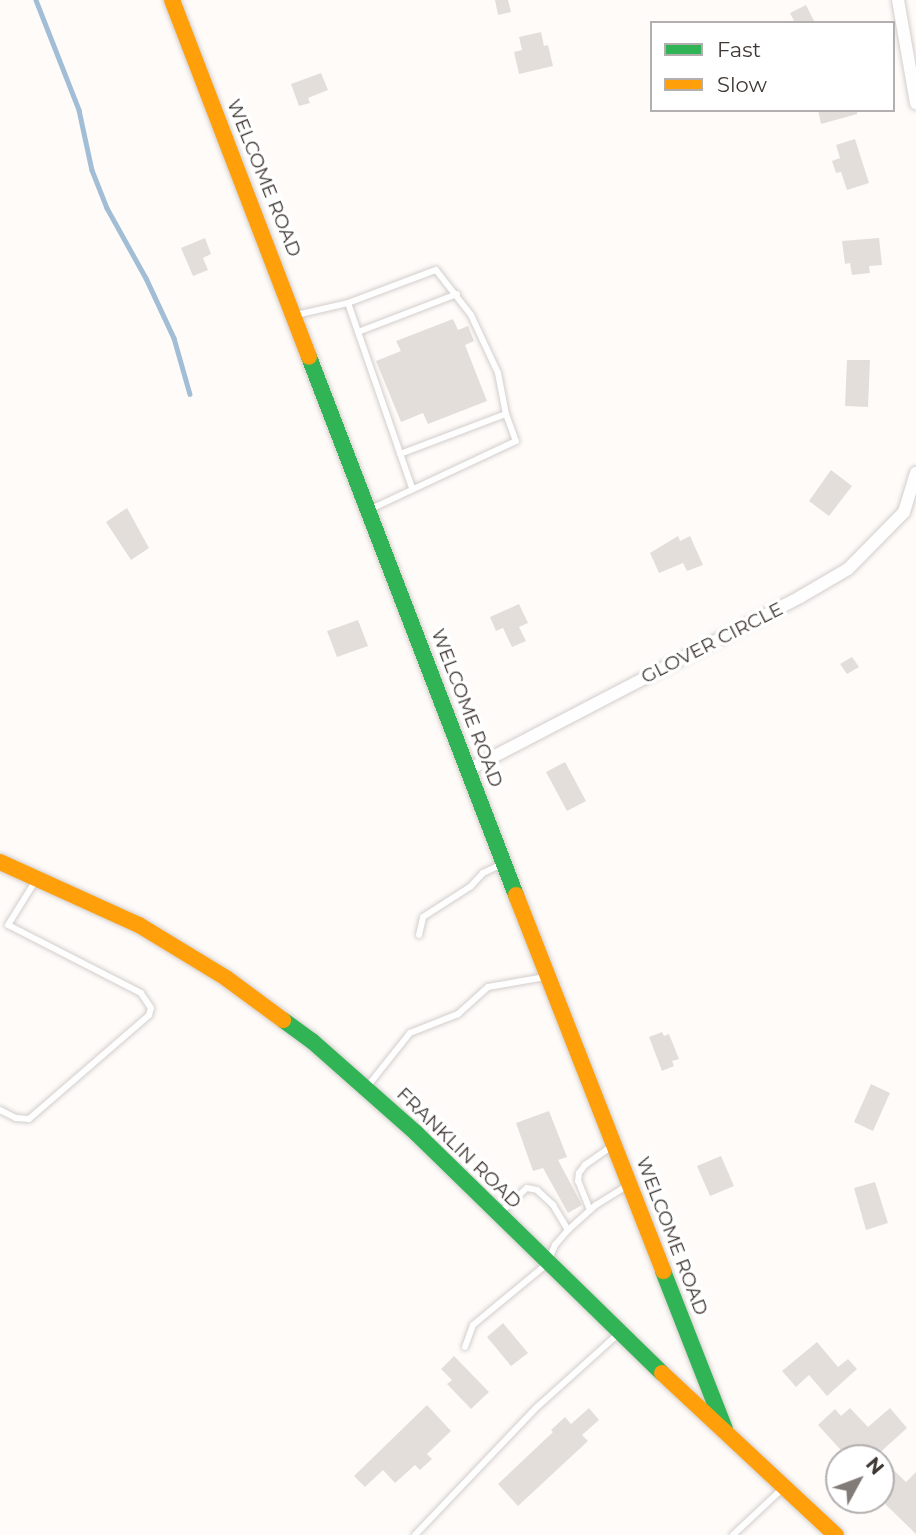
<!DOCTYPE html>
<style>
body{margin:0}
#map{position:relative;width:916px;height:1535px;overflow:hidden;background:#fefbf9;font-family:Montserrat,sans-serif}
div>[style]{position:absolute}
.stream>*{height:4.5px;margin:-2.25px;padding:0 2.25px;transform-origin:2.25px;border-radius:2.25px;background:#a2bed6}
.building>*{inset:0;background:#e4dedb}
.roads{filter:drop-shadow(0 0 2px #d3cecb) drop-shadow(0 0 2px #d3cecb)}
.lane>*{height:6px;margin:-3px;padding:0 3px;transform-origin:3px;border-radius:3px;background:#fffefe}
.street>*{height:12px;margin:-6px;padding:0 6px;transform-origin:6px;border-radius:6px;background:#fffefe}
.fast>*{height:16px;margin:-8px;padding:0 8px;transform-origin:8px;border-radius:8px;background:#30b455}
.slow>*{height:16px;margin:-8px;padding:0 8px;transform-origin:8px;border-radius:8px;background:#ff9f0a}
span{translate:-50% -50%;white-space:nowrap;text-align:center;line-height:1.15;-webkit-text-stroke:7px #fff;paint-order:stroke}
.street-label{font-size:19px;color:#403834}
.legend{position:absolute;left:650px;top:21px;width:245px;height:91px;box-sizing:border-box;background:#fff;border:2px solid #b3afae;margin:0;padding:9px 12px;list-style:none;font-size:21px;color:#403834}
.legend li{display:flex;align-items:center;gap:14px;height:35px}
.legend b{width:35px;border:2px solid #b3afae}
.north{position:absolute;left:825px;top:1444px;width:70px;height:70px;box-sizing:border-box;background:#fff;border:2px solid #b3afae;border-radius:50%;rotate:49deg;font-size:19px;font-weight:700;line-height:28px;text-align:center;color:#403834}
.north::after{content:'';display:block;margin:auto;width:24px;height:32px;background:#827c79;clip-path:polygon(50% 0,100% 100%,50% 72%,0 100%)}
</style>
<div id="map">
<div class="stream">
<i style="left:36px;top:0;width:118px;rotate:68.6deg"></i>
<i style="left:79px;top:110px;width:61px;rotate:77.8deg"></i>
<i style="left:92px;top:170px;width:41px;rotate:68.5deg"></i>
<i style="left:107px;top:208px;width:80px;rotate:60.9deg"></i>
<i style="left:146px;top:278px;width:66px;rotate:65deg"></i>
<i style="left:174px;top:338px;width:58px;rotate:74.1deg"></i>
</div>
<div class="building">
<i style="clip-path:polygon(495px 0,508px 0,511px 12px,498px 15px)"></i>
<i style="clip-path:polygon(806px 5px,815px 23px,795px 23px,790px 13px)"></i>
<i style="clip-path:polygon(541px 32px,544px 46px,548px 45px,553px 66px,519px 74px,514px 52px,522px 50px,519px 37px)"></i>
<i style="clip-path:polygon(321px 73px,328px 90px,308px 98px,310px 103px,299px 106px,291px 84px)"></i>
<i style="clip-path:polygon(818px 110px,857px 110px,857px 114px,821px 124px)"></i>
<i style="clip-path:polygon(855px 139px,869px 183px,847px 190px,841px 172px,836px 173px,832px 161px,840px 158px,836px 145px)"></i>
<i style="clip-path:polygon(205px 238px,211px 254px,203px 258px,208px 270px,193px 276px,181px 248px)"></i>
<i style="clip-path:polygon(879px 238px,882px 265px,869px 266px,870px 273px,852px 275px,850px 263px,845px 264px,842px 241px)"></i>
<i style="clip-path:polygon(453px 319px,458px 330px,468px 326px,474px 341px,465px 345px,487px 401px,428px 424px,423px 413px,401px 422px,376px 361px,401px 351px,396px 341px)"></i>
<i style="clip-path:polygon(847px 360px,870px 360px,868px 407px,845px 406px)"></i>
<i style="clip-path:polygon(831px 470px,852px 486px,829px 516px,809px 501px)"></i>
<i style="clip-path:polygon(127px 508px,149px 548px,131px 560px,106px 522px)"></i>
<i style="clip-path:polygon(678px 536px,680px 541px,690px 536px,703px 565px,687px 571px,683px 563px,659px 573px,650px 553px)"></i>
<i style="clip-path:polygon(519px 604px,528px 623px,519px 627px,526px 641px,512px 647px,503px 628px,496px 631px,490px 617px)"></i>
<i style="clip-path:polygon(358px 620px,368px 646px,337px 657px,327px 631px)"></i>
<i style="clip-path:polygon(852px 657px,859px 667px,847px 674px,840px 664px)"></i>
<i style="clip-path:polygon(565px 762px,586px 801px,567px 811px,546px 772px)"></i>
<i style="clip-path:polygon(662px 1032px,664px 1036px,669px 1034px,679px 1059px,672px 1061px,674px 1066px,662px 1071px,649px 1037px)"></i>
<i style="clip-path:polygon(871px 1084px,890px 1093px,873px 1131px,854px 1122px)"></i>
<i style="clip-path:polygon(549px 1111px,567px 1157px,558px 1160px,582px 1205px,568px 1213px,543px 1168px,533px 1171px,516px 1123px)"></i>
<i style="clip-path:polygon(721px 1156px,734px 1186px,710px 1196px,697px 1166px)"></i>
<i style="clip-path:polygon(875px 1182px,888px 1223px,866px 1230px,854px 1188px)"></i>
<i style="clip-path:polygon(503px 1323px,528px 1353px,511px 1366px,487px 1337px)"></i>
<i style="clip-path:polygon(817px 1342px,838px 1367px,848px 1359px,857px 1369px,827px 1396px,809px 1375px,796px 1387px,782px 1371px)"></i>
<i style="clip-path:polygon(454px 1356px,489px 1392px,471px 1409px,447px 1384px,452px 1380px,441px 1369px)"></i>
<i style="clip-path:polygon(427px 1405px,451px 1431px,427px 1454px,432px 1459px,420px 1470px,415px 1465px,395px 1483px,383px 1470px,365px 1487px,354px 1476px)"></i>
<i style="clip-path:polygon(589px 1408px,599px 1420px,582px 1435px,588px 1441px,518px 1506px,498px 1484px,553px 1432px,551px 1430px,565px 1417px,571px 1424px)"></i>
<i style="clip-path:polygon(850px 1408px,868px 1427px,890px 1408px,907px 1428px,874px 1458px,848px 1458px,818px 1425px,835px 1409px,841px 1416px)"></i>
<i style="clip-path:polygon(881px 1458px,906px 1482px,916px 1472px,916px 1534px,881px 1500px)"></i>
</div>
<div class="roads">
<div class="lane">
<i style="left:348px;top:303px;width:196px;rotate:70.9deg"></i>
<i style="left:296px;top:315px;width:53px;rotate:-13deg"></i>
<i style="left:348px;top:303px;width:94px;rotate:-20.6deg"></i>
<i style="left:436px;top:270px;width:57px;rotate:52.1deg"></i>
<i style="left:471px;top:315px;width:64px;rotate:65deg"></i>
<i style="left:498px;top:373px;width:42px;rotate:79deg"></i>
<i style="left:506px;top:414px;width:29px;rotate:70deg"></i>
<i style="left:516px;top:441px;width:160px;rotate:154.9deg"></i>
<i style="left:358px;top:332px;width:106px;rotate:-21deg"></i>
<i style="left:400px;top:454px;width:113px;rotate:-20.7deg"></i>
<i style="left:419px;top:935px;width:18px;rotate:-77deg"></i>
<i style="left:423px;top:917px;width:56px;rotate:-32.6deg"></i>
<i style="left:470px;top:887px;width:19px;rotate:-47deg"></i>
<i style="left:483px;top:873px;width:21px;rotate:-25deg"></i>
<i style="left:367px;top:1087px;width:69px;rotate:-51.5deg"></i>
<i style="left:410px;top:1033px;width:52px;rotate:-21.6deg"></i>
<i style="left:458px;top:1014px;width:40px;rotate:-42deg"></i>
<i style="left:488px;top:987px;width:58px;rotate:-10deg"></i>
<i style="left:0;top:1110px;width:18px;rotate:27deg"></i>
<i style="left:16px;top:1118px;width:13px;rotate:4deg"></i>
<i style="left:29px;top:1119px;width:159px;rotate:-40.9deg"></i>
<i style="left:149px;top:1015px;width:7px;rotate:-74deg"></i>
<i style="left:151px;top:1008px;width:18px;rotate:-124deg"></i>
<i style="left:141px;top:993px;width:149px;rotate:-152.9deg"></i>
<i style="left:8px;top:925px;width:53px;rotate:-58.1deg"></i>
<i style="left:590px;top:1210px;width:31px;rotate:-112deg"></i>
<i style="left:578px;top:1181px;width:8px;rotate:-83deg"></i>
<i style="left:579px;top:1173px;width:10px;rotate:-53deg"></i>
<i style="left:585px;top:1165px;width:33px;rotate:-35deg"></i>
<i style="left:501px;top:1212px;width:35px;rotate:-43deg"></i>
<i style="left:527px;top:1188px;width:10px;rotate:11deg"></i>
<i style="left:537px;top:1190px;width:22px;rotate:43deg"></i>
<i style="left:553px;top:1205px;width:29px;rotate:59deg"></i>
<i style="left:465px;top:1347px;width:23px;rotate:-70deg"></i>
<i style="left:473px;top:1325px;width:96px;rotate:-39.5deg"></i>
<i style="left:547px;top:1264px;width:21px;rotate:-67deg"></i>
<i style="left:555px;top:1245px;width:20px;rotate:-49deg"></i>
<i style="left:568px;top:1230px;width:38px;rotate:-42deg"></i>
<i style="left:596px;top:1205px;width:36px;rotate:-32deg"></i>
<i style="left:415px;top:1535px;width:175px;rotate:-46.4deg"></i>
<i style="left:536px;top:1408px;width:109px;rotate:-42deg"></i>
<i style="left:733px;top:1535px;width:69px;rotate:-43.2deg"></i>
</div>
<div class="street">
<i style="left:898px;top:0;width:105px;rotate:80.1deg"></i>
<i style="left:468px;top:770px;width:374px;rotate:-27.5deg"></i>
<i style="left:800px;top:597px;width:56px;rotate:-30.3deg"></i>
<i style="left:848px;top:569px;width:80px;rotate:-45.5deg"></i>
<i style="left:904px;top:512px;width:41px;rotate:-72.9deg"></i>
</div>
<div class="fast">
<i style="left:309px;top:357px;width:576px;rotate:68.96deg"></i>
<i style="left:283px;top:1020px;width:36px;rotate:36deg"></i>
<i style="left:312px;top:1041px;width:139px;rotate:41.5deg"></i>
<i style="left:416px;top:1133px;width:344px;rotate:44.3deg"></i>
<i style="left:663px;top:1271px;width:170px;rotate:68.6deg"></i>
</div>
<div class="slow">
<i style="left:172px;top:0;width:382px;rotate:69deg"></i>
<i style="left:0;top:862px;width:153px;rotate:24.4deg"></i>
<i style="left:139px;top:925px;width:102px;rotate:31.3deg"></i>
<i style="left:226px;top:978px;width:71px;rotate:36.4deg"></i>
<i style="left:516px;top:895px;width:404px;rotate:68.6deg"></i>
<i style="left:662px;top:1373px;width:238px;rotate:43deg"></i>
</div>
</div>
<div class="street-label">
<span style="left:264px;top:178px;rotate:68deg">WELCOME ROAD</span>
<span style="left:712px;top:643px;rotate:-27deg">GLOVER CIRCLE</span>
<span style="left:467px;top:708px;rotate:69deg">WELCOME ROAD</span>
<span style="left:459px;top:1148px;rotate:44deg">FRANKLIN ROAD</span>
<span style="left:672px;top:1236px;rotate:69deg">WELCOME ROAD</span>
</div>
<ul class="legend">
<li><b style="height:9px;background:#30b455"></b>Fast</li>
<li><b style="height:9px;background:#ff9f0a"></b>Slow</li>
</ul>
<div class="north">N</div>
</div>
